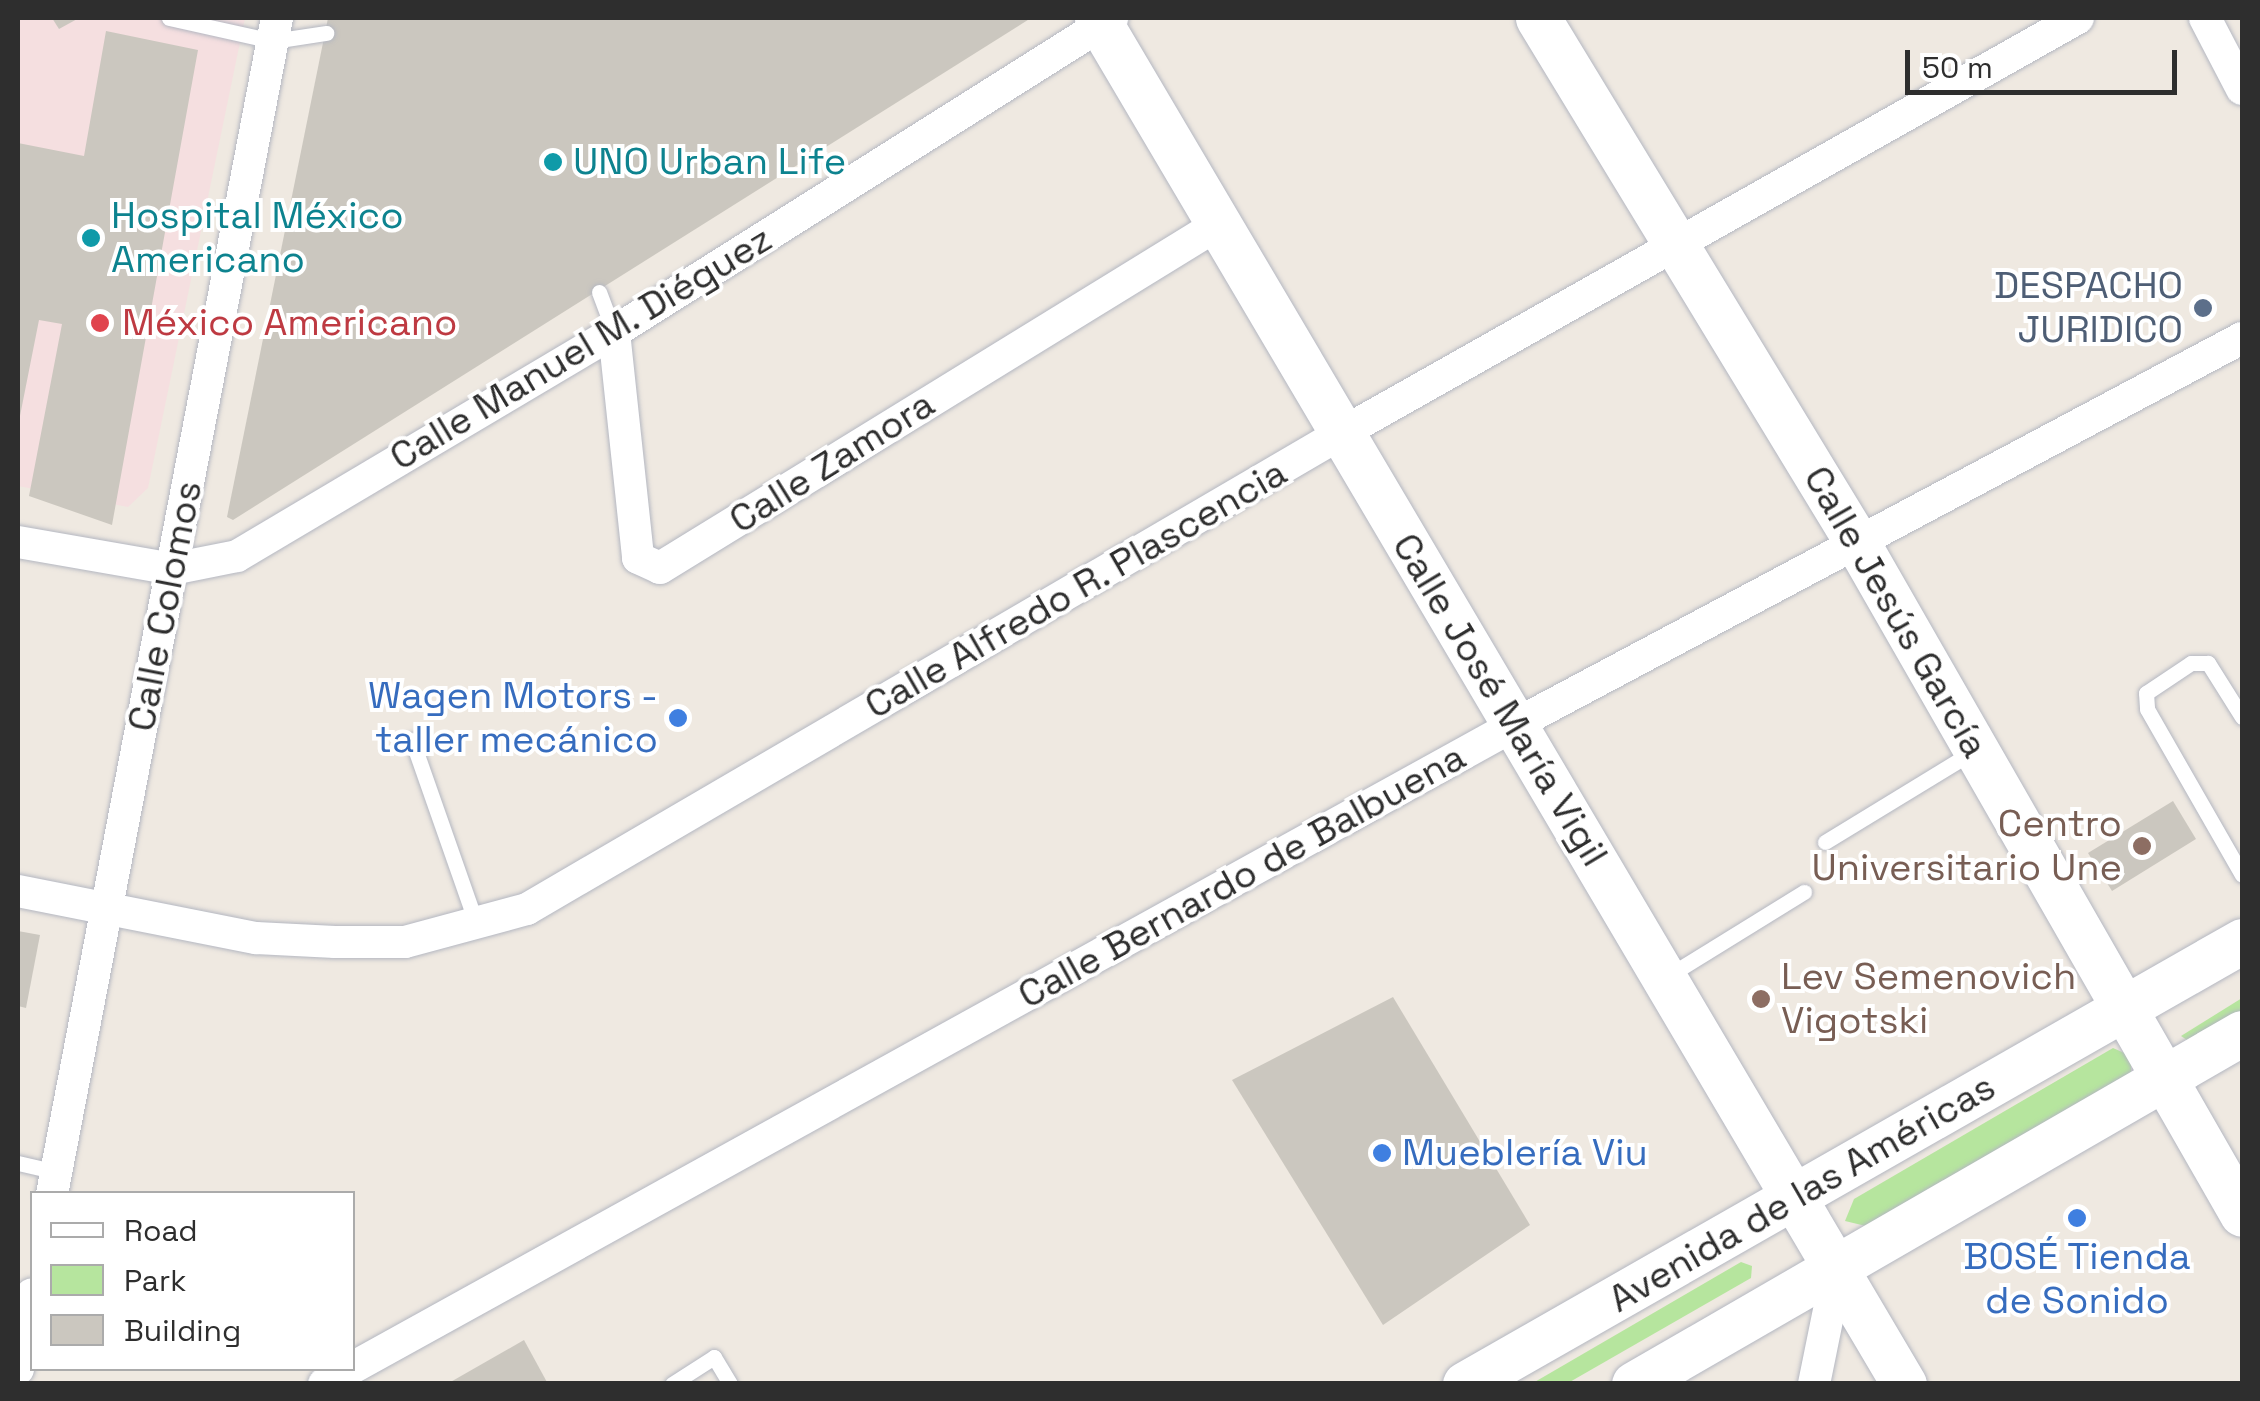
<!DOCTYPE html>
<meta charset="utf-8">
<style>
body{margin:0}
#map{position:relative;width:2260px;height:1401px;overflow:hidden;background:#efe9e1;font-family:"Space Grotesk",sans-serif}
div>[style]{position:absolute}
.medical>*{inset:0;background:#f5dfe0}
.green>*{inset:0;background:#b6e59e}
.building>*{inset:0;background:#cbc7bf}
.roads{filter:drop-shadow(0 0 2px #b4b7c1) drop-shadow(0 0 2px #b4b7c1)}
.lane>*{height:15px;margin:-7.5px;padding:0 7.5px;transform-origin:7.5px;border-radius:7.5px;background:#fff}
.street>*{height:32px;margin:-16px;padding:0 16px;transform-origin:16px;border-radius:16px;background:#fff}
.secondary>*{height:45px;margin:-22.5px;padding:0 22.5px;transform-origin:22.5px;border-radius:22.5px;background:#fff}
.dots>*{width:28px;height:28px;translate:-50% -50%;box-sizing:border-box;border:5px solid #fff;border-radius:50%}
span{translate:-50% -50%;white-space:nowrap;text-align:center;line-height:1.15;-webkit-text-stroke:8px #fff;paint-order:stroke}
.culture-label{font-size:38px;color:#0d838f}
.left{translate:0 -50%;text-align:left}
.service-label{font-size:38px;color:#4e5e75}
.right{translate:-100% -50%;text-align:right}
.health-label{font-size:38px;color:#be3a42}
.street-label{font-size:38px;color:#2e2e2e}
.shop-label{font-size:38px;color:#366cbe}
.education-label{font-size:38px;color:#785e54}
.frame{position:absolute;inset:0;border:20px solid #2e2e2e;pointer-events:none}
.legend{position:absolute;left:30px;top:1191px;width:325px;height:180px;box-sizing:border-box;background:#fff;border:2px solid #ababab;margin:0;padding:12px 18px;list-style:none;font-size:30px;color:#2e2e2e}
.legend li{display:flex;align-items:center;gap:20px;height:50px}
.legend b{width:50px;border:2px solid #ababab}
.scale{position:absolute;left:1905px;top:50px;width:272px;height:45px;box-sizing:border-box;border:5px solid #2e2e2e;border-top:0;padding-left:12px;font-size:30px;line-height:35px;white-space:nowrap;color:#2e2e2e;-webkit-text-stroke:8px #fff;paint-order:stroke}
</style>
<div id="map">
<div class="medical">
<i style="clip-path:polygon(18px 18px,245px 18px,148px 488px,128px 507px,18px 486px)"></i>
</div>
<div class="green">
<i style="clip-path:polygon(2242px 998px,2242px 1012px,2190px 1042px,2181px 1036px)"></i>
<i style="clip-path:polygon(2113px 1048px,2131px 1056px,2131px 1076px,1870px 1227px,1845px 1221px,1854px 1199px)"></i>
<i style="clip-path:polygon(1741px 1262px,1752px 1266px,1751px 1278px,1568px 1383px,1533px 1383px)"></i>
</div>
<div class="building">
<i style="clip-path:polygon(52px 18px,79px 18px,59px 29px)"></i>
<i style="clip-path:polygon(328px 18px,1031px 18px,233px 520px,227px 517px)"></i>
<i style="clip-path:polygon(106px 31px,198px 50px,112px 525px,29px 496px,62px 324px,39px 320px,18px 426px,18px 143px,84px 156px)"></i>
<i style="clip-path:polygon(2173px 801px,2196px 839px,2112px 891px,2088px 853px)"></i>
<i style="clip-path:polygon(18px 931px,40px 935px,26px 1008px,18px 1006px)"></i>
<i style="clip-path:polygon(1393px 997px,1530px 1225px,1383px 1325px,1232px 1080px)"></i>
<i style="clip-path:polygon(524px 1340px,548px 1384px,447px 1384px)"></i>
</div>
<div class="roads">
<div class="lane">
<i style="left:169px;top:18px;width:107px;rotate:12.5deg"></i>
<i style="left:273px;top:41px;width:54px;rotate:-8.6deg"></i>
<i style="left:599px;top:292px;width:43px;rotate:69.4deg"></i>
<i style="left:2242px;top:717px;width:64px;rotate:-122.2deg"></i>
<i style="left:2208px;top:663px;width:17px;rotate:180deg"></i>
<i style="left:2191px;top:663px;width:54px;rotate:146.3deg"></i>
<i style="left:2146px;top:693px;width:16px;rotate:86deg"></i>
<i style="left:2147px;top:709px;width:191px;rotate:60.2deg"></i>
<i style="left:412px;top:740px;width:194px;rotate:70.7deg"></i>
<i style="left:1825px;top:842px;width:171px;rotate:-31.4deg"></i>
<i style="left:1668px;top:976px;width:160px;rotate:-31.7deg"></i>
<i style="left:18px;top:1163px;width:40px;rotate:13deg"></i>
<i style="left:672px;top:1384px;width:50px;rotate:-32.7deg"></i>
<i style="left:714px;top:1357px;width:31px;rotate:59deg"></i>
</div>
<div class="street">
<i style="left:2205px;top:18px;width:80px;rotate:62.5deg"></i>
<i style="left:614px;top:332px;width:227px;rotate:83.9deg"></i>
<i style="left:638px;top:558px;width:24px;rotate:24deg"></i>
<i style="left:660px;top:568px;width:656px;rotate:-31.61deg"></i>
<i style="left:18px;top:542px;width:156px;rotate:9.9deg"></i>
<i style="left:172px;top:569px;width:66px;rotate:-11.3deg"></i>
<i style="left:237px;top:556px;width:439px;rotate:-30.7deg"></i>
<i style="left:614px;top:332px;width:589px;rotate:-32.23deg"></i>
<i style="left:18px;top:891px;width:243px;rotate:11.2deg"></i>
<i style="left:256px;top:938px;width:79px;rotate:2.9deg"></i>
<i style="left:335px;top:942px;width:70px"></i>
<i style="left:405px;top:942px;width:126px;rotate:-15.1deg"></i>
<i style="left:527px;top:909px;width:944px;rotate:-30.29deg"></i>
<i style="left:1342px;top:433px;width:845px;rotate:-29.42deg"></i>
<i style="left:52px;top:1194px;width:1197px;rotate:-79.17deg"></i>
<i style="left:352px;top:1368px;width:1350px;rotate:-28.94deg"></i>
<i style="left:1533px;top:715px;width:803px;rotate:-28deg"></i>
<i style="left:18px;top:1369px;width:76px;rotate:-79.4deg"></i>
<i style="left:324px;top:1384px;width:31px;rotate:-31deg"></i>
<i style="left:1814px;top:1384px;width:115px;rotate:-78.5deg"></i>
</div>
<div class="secondary">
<i style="left:1097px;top:18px;width:1587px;rotate:59.43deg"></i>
<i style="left:1538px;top:18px;width:616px;rotate:58.69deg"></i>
<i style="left:1858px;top:544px;width:772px;rotate:60.18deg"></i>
<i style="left:1465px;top:1384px;width:894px;rotate:-29.69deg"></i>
<i style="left:1634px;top:1384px;width:702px;rotate:-30deg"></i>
</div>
</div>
<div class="dots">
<i style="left:553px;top:162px;background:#0f9aa8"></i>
<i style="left:91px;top:238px;background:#0f9aa8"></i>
<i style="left:2203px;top:308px;background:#5c6f8a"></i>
<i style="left:100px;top:323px;background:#e0444e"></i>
<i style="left:678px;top:718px;background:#3f7fe0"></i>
<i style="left:2142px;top:846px;background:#8d6e63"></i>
<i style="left:1761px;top:999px;background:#8d6e63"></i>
<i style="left:1382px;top:1153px;background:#3f7fe0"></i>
<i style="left:2077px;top:1218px;background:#3f7fe0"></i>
</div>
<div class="culture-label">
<span class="left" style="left:573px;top:162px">UNO Urban Life</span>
<span class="left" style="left:111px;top:238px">Hospital México<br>Americano</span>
</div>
<div class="service-label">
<span class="right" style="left:2183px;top:308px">DESPACHO<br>JURIDICO</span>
</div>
<div class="health-label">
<span class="left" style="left:122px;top:323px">México Americano</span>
</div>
<div class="street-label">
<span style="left:581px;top:348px;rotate:-31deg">Calle Manuel M. Diéguez</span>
<span style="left:832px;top:462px;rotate:-32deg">Calle Zamora</span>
<span style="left:1076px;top:589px;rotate:-30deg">Calle Alfredo R. Plascencia</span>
<span style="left:165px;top:606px;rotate:-79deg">Calle Colomos</span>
<span style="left:1896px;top:612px;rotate:60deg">Calle Jesús García</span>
<span style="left:1500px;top:700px;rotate:59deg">Calle José María Vigil</span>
<span style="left:1242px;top:876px;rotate:-29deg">Calle Bernardo de Balbuena</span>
<span style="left:1802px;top:1193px;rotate:-30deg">Avenida de las Américas</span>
</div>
<div class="shop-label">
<span class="right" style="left:658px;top:718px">Wagen Motors -<br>taller mecánico</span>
<span class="left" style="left:1402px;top:1153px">Mueblería Viu</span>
<span style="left:2077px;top:1279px">BOSÉ Tienda<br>de Sonido</span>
</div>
<div class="education-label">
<span class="right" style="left:2122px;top:846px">Centro<br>Universitario Une</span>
<span class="left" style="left:1781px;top:999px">Lev Semenovich<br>Vigotski</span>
</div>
<div class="frame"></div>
<ul class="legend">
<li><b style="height:12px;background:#fff"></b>Road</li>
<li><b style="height:28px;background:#b6e59e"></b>Park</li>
<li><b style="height:28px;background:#cbc7bf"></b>Building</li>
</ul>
<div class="scale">50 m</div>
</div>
